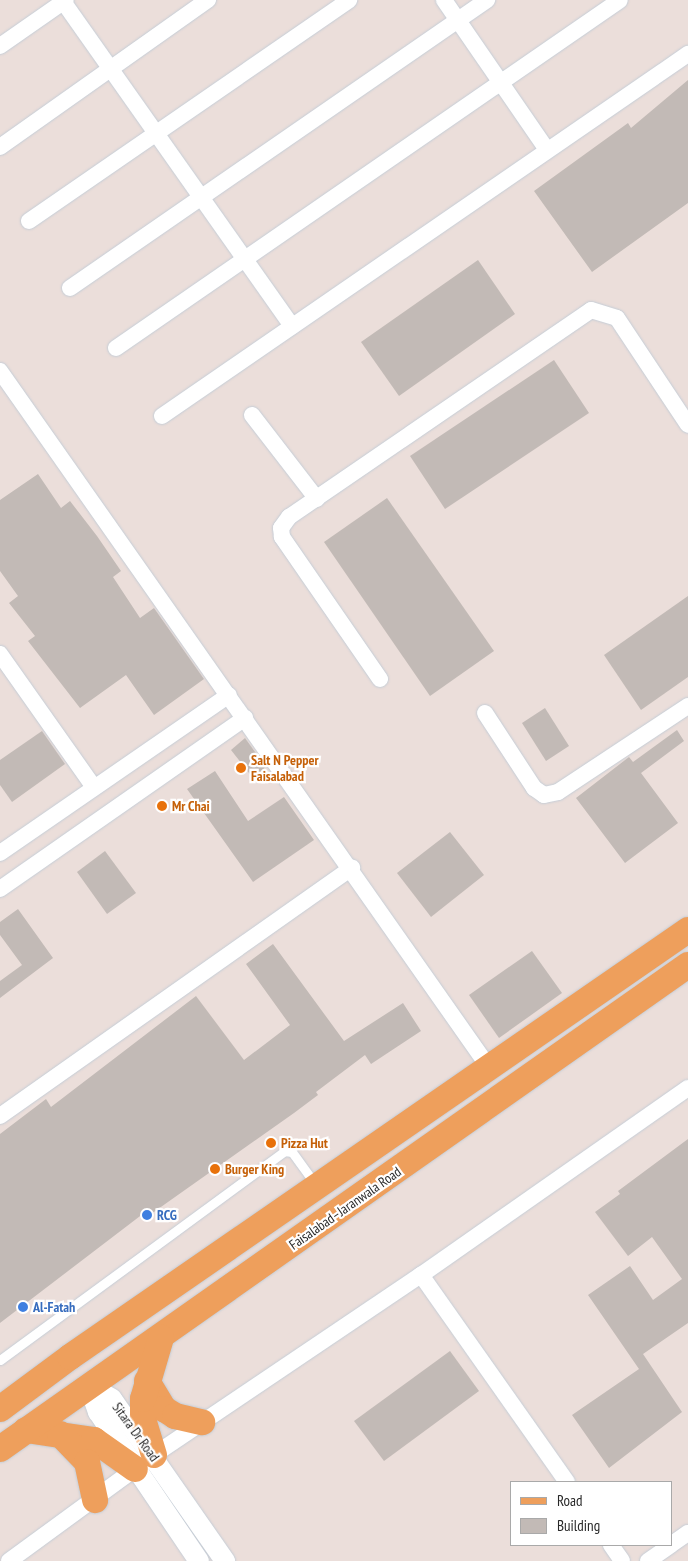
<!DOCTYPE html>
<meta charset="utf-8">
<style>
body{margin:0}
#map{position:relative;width:688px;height:1561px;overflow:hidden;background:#ebdeda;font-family:"PT Sans Narrow",sans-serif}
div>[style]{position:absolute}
.building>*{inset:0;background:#c2bab6}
.roads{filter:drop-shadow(0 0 1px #c5cdd6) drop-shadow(0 0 1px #c5cdd6)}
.service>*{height:9px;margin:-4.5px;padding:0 4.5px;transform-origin:4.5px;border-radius:4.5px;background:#fff}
.minor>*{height:16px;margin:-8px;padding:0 8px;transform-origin:8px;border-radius:8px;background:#fff}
.tertiary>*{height:20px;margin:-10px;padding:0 10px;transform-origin:10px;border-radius:10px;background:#fff}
.primary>*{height:26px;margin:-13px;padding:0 13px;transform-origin:13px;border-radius:13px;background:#ee9f5c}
.dots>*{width:14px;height:14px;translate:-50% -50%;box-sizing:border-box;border:2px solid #fff;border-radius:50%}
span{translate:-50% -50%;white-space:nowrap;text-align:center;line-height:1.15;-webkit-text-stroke:4.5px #fff;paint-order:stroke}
.food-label{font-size:14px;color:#c56008;font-weight:700}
.left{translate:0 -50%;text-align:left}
.street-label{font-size:14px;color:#282828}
.shop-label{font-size:14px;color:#366cbe;font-weight:700}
.legend{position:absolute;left:510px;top:1481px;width:162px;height:65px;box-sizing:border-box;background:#fff;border:1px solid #a9a9a9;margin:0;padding:6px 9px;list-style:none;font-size:15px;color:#282828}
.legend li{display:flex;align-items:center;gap:10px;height:25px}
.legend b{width:25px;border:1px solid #a9a9a9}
</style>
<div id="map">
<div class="building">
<i style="clip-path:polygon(688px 80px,688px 203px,592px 272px,534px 191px,628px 123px,631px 128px)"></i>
<i style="clip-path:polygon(478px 260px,515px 314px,399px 396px,361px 342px)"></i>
<i style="clip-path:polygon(554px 360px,589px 413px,445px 509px,410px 456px)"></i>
<i style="clip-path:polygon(38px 474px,61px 508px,70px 501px,97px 536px,121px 571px,113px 577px,140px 618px,154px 608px,204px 679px,154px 715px,126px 675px,80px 708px,28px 641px,35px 636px,9px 603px,18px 596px,0 571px,0 500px)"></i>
<i style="clip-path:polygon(387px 498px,494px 651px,430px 696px,324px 542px)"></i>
<i style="clip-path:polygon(688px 596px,688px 677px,641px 710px,604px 655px)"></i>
<i style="clip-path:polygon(545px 708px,569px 746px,546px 761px,522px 723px)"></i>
<i style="clip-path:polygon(677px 730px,684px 741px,641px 773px,678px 823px,625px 863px,576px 798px,629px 757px,633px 762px)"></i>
<i style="clip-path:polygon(42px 731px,65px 764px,12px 802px,0 785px,0 760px)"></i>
<i style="clip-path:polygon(245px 738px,266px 767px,253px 778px,231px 750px)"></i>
<i style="clip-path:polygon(215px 771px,248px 821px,284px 797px,314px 840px,253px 882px,187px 789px)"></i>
<i style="clip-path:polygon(450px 832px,484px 875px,431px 917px,397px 873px)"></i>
<i style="clip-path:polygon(105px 851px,136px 893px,107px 914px,77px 872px)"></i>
<i style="clip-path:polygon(18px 909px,53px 958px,0 998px,0 981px,22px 965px,0 935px,0 922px)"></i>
<i style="clip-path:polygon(273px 944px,344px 1041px,403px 1003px,421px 1031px,371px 1064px,365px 1055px,316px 1092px,318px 1095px,294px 1113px,151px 1214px,148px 1210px,0 1323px,0 1134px,46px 1099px,51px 1107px,196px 996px,244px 1060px,290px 1025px,246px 964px)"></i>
<i style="clip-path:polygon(532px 951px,562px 993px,499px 1038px,469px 995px)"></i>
<i style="clip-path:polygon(688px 1139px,688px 1323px,643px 1354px,682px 1412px,609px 1468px,572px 1415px,639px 1369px,588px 1295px,630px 1266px,653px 1300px,682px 1279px,652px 1237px,628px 1256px,595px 1212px,620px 1194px,618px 1191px)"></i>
<i style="clip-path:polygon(450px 1351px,479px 1391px,384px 1461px,354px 1421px)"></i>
</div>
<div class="roads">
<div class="service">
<i style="left:0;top:1360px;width:353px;rotate:-36.3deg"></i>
<i style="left:284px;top:1151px;width:8px;rotate:7deg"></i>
<i style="left:292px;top:1152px;width:39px;rotate:54deg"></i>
</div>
<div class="minor">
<i style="left:62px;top:0;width:399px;rotate:54.8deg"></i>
<i style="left:444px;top:0;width:182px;rotate:55.5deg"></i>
<i style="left:0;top:46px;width:80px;rotate:-34.9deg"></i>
<i style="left:0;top:147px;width:255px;rotate:-35.3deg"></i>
<i style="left:29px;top:221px;width:389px;rotate:-34.6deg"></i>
<i style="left:70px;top:288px;width:507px;rotate:-34.63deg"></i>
<i style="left:116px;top:348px;width:612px;rotate:-34.62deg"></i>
<i style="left:0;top:371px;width:853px;rotate:54.93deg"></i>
<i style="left:252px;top:415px;width:106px;rotate:52.3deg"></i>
<i style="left:162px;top:416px;width:639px;rotate:-34.54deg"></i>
<i style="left:0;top:654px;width:161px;rotate:54.8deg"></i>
<i style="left:380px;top:679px;width:173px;rotate:-124.6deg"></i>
<i style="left:282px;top:537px;width:9px;rotate:-96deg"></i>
<i style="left:281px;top:528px;width:14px;rotate:-54deg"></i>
<i style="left:289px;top:517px;width:366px;rotate:-34.4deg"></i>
<i style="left:591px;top:310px;width:27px;rotate:17deg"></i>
<i style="left:617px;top:318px;width:128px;rotate:56.4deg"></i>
<i style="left:485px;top:713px;width:90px;rotate:56.8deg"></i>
<i style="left:534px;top:788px;width:12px;rotate:35deg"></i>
<i style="left:544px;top:795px;width:14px;rotate:-12deg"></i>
<i style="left:558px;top:792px;width:156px;rotate:-33.5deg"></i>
<i style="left:0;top:853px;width:278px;rotate:-34.6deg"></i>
<i style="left:0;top:889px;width:299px;rotate:-34.9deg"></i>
<i style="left:0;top:1116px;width:431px;rotate:-35.2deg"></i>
<i style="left:421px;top:1275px;width:253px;rotate:54.8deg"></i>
<i style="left:672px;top:1544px;width:19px;rotate:-35deg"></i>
<i style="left:611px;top:1545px;width:19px;rotate:55deg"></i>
<i style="left:9px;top:1561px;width:180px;rotate:-36.2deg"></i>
<i style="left:154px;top:1455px;width:322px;rotate:-34deg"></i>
<i style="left:421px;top:1275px;width:326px;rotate:-35deg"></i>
<i style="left:648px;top:1561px;width:28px;rotate:-35deg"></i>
</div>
<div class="tertiary">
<i style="left:89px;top:1386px;width:26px;rotate:29deg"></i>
<i style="left:112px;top:1399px;width:198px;rotate:55.1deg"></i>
<i style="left:89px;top:1386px;width:28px;rotate:71deg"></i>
<i style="left:98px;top:1412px;width:180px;rotate:55.9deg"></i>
</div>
<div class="primary">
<i style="left:147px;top:1381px;width:33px;rotate:59deg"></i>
<i style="left:164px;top:1409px;width:13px;rotate:32deg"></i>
<i style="left:175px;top:1416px;width:28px;rotate:13deg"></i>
<i style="left:0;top:1409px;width:87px;rotate:-36.6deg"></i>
<i style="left:70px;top:1357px;width:751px;rotate:-34.64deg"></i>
<i style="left:26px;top:1430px;width:69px;rotate:8.4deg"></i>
<i style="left:94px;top:1440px;width:50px;rotate:35.3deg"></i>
<i style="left:60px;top:1434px;width:39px;rotate:46deg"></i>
<i style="left:87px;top:1462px;width:39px;rotate:78deg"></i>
<i style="left:0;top:1449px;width:841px;rotate:-35.13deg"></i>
<i style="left:154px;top:1455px;width:39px;rotate:-107deg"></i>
<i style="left:143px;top:1418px;width:19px;rotate:-90deg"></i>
<i style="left:143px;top:1399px;width:64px;rotate:-73.6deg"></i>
</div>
</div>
<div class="dots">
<i style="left:241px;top:768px;background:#e8710a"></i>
<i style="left:162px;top:806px;background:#e8710a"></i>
<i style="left:271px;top:1143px;background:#e8710a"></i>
<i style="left:215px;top:1169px;background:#e8710a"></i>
<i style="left:147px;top:1215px;background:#3f7fe0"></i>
<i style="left:23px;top:1307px;background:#3f7fe0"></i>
</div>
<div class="food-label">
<span class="left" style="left:251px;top:768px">Salt N Pepper<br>Faisalabad</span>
<span class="left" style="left:172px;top:806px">Mr Chai</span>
<span class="left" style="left:281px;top:1143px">Pizza Hut</span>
<span class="left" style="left:225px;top:1169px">Burger King</span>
</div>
<div class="street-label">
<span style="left:345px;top:1208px;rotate:-35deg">Faisalabad–Jaranwala Road</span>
<span style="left:136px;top:1432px;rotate:54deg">Sitara Dr Road</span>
</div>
<div class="shop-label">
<span class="left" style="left:157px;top:1215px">RCG</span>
<span class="left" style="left:33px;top:1307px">Al-Fatah</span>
</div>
<ul class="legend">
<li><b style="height:6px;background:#ee9f5c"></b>Road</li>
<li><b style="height:14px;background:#c2bab6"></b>Building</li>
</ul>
</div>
